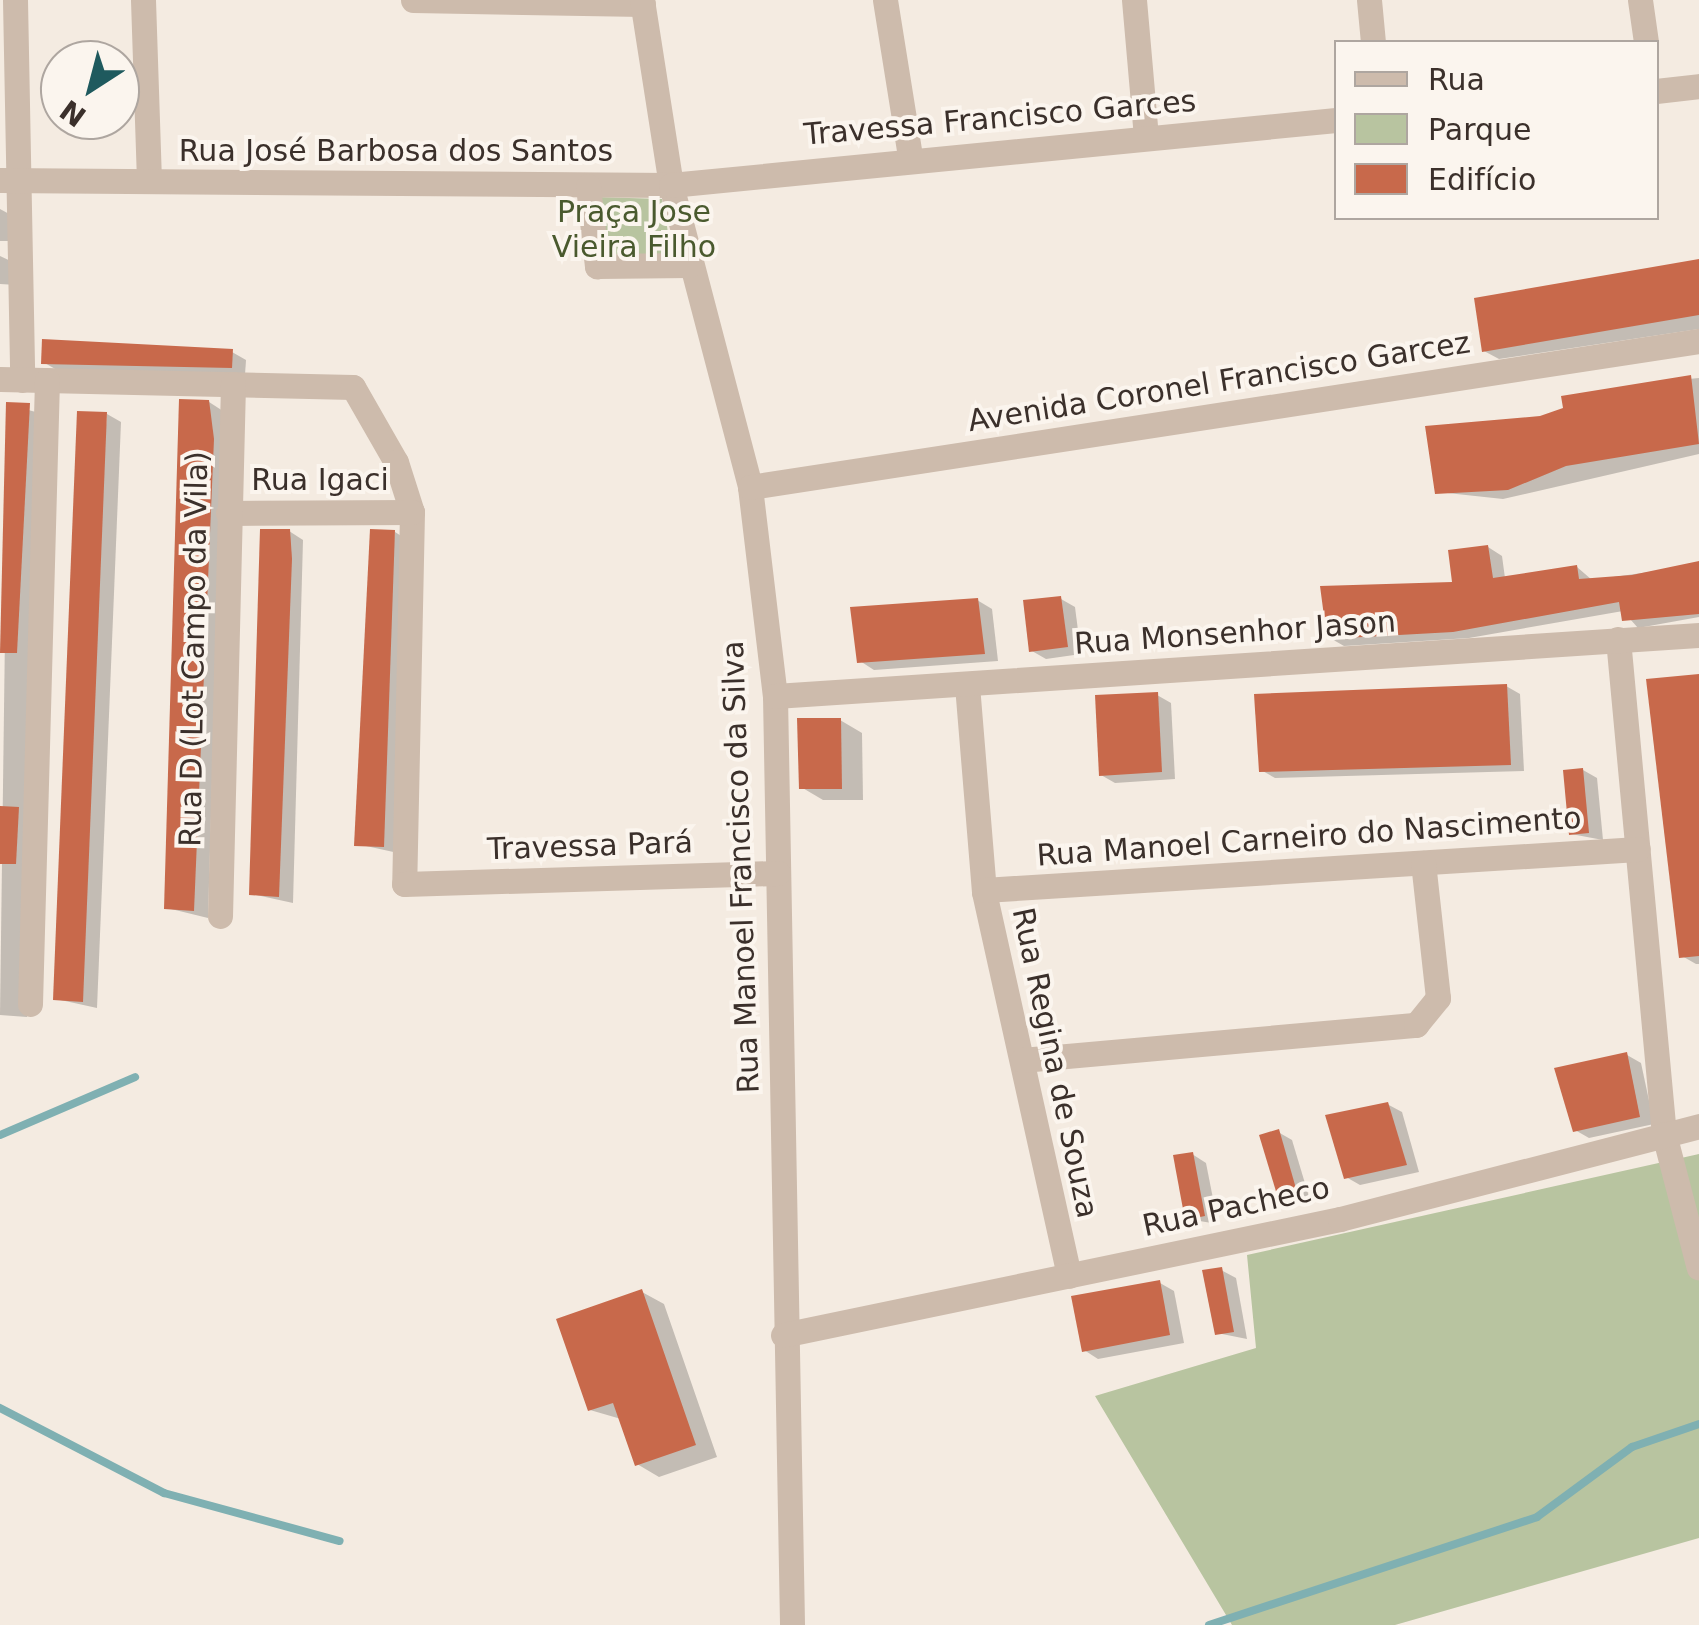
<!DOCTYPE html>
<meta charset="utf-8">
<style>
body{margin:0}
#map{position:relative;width:1699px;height:1625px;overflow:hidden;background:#f4ebe1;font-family:"DejaVu Sans",sans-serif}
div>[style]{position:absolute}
.green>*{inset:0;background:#b8c4a0}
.shadow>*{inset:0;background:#0003}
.stream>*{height:8px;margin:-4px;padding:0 4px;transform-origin:4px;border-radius:4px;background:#7fb0b2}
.building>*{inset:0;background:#c8694b}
.minor>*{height:25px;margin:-12.5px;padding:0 12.5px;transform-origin:12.5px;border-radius:12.5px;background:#cdbbac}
span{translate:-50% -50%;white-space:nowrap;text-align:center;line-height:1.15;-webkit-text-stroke:8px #fbf5ee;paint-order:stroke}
.street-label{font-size:30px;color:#3b302b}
.park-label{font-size:30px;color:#4a5a2e}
.legend{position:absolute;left:1334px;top:40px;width:325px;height:180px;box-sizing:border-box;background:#fbf5ee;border:2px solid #aea6a0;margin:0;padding:12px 18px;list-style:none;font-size:30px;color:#3b302b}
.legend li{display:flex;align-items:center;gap:20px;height:50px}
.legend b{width:50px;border:2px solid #aea6a0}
.north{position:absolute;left:40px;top:40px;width:100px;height:100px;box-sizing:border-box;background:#fbf5ee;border:2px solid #aea6a0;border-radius:50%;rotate:216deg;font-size:28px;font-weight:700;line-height:40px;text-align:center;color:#3b302b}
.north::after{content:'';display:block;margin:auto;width:35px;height:45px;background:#1f5a5e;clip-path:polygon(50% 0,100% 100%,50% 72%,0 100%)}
</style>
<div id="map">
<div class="green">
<i style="clip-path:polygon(596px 197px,662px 199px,673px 260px,603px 259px)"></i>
<i style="clip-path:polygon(1699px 1154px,1699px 1538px,1395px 1625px,1232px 1625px,1095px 1396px,1256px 1348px,1247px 1255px)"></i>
</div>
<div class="shadow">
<i style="clip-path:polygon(0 209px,11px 215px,12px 241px,0 241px)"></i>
<i style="clip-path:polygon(0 256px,17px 264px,17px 285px,0 284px)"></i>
<i style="clip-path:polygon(1699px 262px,1699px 329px,1499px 359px,1484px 351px)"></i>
<i style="clip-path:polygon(232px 352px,246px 360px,245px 375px,57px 370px,43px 362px)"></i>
<i style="clip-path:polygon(1699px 378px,1699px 454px,1503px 499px,1438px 492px,1541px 418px,1646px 383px)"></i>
<i style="clip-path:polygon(209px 402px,223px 411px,208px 918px,167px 908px)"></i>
<i style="clip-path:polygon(8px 405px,44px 414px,27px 1017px,0 1015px)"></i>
<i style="clip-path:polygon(107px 414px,121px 422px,97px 1008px,56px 999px)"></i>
<i style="clip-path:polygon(289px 531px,303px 540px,293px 903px,252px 894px)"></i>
<i style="clip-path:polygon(395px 532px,409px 541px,398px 853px,357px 844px)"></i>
<i style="clip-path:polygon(1488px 547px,1502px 556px,1505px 578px,1577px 567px,1592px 580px,1699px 565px,1699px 617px,1638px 628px,1623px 611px,1469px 638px,1344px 646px,1330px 638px,1455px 584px)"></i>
<i style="clip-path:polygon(1061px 599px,1075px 607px,1081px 654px,1046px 659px,1032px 651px)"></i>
<i style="clip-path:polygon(977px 600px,992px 609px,998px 661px,874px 670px,860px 661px)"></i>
<i style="clip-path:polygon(1699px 679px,1699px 964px,1696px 964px,1682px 956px)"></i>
<i style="clip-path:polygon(1506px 686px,1520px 694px,1524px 771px,1275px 778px,1261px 770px)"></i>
<i style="clip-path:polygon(1157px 695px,1171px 703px,1175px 779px,1115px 783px,1101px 775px)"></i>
<i style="clip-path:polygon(840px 720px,862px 733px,863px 800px,823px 800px,801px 787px)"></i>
<i style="clip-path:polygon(1583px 770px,1597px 778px,1603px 840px,1571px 834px)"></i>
<i style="clip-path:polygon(1627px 1055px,1641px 1063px,1654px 1124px,1589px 1138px,1575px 1130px)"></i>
<i style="clip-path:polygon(1387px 1104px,1402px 1112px,1419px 1172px,1360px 1185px,1346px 1177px)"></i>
<i style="clip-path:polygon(1278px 1132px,1292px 1140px,1310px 1200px,1280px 1196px)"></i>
<i style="clip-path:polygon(1192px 1154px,1206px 1163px,1218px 1224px,1187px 1219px)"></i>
<i style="clip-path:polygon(1221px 1270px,1236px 1278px,1247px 1339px,1217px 1333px)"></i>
<i style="clip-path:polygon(1160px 1283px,1174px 1291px,1184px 1343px,1098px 1359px,1084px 1350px)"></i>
<i style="clip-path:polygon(642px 1292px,664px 1304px,717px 1457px,659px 1477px,637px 1464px,621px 1419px,590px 1410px)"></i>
</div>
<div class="stream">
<i style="left:0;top:1135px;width:147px;rotate:-23.2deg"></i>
<i style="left:0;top:1408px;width:185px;rotate:27.4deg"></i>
<i style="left:164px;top:1493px;width:182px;rotate:15.3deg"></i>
<i style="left:1209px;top:1625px;width:345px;rotate:-18.2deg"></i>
<i style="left:1537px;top:1517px;width:118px;rotate:-36.4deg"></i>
<i style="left:1632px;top:1447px;width:71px;rotate:-18.9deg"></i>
</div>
<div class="building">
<i style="clip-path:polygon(1699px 259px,1699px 315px,1482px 352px,1474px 298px)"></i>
<i style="clip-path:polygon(42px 339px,233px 349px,232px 368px,41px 364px)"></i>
<i style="clip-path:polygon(1691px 375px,1699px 444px,1566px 466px,1508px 490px,1435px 494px,1425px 426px,1540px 416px,1563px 408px,1561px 396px)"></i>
<i style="clip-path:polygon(179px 399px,209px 400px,214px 439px,194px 911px,164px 909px)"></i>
<i style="clip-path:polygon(6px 402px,30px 403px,17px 653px,0 653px)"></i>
<i style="clip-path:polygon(77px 411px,107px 412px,83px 1002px,53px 1000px)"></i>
<i style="clip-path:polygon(260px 529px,290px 529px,292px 559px,279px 897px,249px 895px)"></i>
<i style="clip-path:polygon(370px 529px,395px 530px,384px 847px,354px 846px)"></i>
<i style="clip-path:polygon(1488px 545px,1493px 578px,1577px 565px,1579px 579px,1632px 575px,1699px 561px,1699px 614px,1622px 621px,1619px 602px,1453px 632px,1327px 639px,1320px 586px,1452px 582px,1448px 550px)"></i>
<i style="clip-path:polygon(1061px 596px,1068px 647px,1029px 652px,1023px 600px)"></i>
<i style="clip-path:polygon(978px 598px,985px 654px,857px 663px,850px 607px)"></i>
<i style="clip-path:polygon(1699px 674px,1699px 956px,1679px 958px,1646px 679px)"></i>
<i style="clip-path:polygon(1507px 684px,1511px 765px,1259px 772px,1254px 694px)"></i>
<i style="clip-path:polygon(1158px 692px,1162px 772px,1099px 776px,1095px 695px)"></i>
<i style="clip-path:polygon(797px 718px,841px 718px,842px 789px,799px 789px)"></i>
<i style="clip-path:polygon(1583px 768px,1589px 833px,1569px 835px,1563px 770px)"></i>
<i style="clip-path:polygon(0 806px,19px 807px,16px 864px,0 864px)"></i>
<i style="clip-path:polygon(1627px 1052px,1640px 1117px,1573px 1132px,1554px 1068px)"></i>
<i style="clip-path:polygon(1388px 1102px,1407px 1165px,1344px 1179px,1325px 1115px)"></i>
<i style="clip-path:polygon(1279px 1129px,1297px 1192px,1278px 1198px,1259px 1135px)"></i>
<i style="clip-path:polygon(1193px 1152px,1205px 1216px,1185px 1220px,1173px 1155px)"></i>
<i style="clip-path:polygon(1222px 1267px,1234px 1332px,1215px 1335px,1202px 1270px)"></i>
<i style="clip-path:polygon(1160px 1280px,1170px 1335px,1082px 1352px,1071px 1296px)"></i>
<i style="clip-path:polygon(642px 1289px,696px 1445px,635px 1466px,613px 1403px,588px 1411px,556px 1319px)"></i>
</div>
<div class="minor">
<i style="left:15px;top:0;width:380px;rotate:88.9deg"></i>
<i style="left:143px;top:0;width:181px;rotate:88.1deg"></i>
<i style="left:413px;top:0;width:230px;rotate:1deg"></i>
<i style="left:642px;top:0;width:187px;rotate:81.1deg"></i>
<i style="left:671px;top:185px;width:312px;rotate:75.3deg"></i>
<i style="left:750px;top:487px;width:210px;rotate:83.2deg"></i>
<i style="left:775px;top:696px;width:929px;rotate:88.95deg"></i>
<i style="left:885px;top:0;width:158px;rotate:80.9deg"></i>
<i style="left:1134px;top:0;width:137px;rotate:85deg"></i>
<i style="left:1369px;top:0;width:42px;rotate:84.6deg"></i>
<i style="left:1640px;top:0;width:42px;rotate:81.9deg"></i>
<i style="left:1656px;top:91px;width:43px;rotate:-6.6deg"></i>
<i style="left:0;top:180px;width:671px;rotate:0.43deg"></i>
<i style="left:671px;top:185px;width:668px;rotate:-5.58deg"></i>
<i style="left:588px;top:186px;width:81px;rotate:83.6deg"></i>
<i style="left:597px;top:266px;width:92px;rotate:-0.6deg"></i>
<i style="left:0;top:379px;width:353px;rotate:1.3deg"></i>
<i style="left:353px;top:387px;width:86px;rotate:60.2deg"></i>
<i style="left:396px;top:462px;width:52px;rotate:72.3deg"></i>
<i style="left:412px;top:512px;width:372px;rotate:91.2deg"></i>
<i style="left:404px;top:884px;width:374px;rotate:-1.7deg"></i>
<i style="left:750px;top:487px;width:960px;rotate:-8.75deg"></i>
<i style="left:228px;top:513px;width:184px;rotate:-0.3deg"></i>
<i style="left:1618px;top:639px;width:497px;rotate:84.7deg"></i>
<i style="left:1664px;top:1134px;width:138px;rotate:75.4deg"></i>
<i style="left:967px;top:685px;width:208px;rotate:85.3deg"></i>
<i style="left:984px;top:892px;width:393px;rotate:77.5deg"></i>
<i style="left:775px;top:696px;width:926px;rotate:-3.78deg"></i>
<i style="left:984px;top:890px;width:655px;rotate:-3.59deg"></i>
<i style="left:220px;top:916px;width:532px;rotate:-88.6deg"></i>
<i style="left:30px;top:1004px;width:624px;rotate:-88.44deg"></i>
<i style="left:1022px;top:1060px;width:396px;rotate:-5.1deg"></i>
<i style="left:1416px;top:1025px;width:35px;rotate:-51deg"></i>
<i style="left:1438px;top:998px;width:136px;rotate:-96.3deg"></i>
<i style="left:783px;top:1335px;width:569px;rotate:-11.76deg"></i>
<i style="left:1340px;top:1219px;width:371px;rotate:-14.5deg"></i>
</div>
<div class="street-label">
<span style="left:1000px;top:118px;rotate:-5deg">Travessa Francisco Garces</span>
<span style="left:396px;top:151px">Rua José Barbosa dos Santos</span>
<span style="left:1219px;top:382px;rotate:-9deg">Avenida Coronel Francisco Garcez</span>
<span style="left:320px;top:480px">Rua Igaci</span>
<span style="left:1235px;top:633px;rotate:-4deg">Rua Monsenhor Jason</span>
<span style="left:194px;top:649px;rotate:-89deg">Rua D (Lot Campo da Vila)</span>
<span style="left:1309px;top:837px;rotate:-4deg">Rua Manoel Carneiro do Nascimento</span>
<span style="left:590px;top:846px;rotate:-2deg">Travessa Pará</span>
<span style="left:741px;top:867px;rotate:-92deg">Rua Manoel Francisco da Silva</span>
<span style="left:1055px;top:1063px;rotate:78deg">Rua Regina de Souza</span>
<span style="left:1236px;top:1207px;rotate:-12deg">Rua Pacheco</span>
</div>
<div class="park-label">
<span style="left:634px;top:229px">Praça Jose<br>Vieira Filho</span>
</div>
<ul class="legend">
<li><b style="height:12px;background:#cdbbac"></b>Rua</li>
<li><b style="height:28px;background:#b8c4a0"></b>Parque</li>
<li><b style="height:28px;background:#c8694b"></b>Edifício</li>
</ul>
<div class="north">N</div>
</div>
